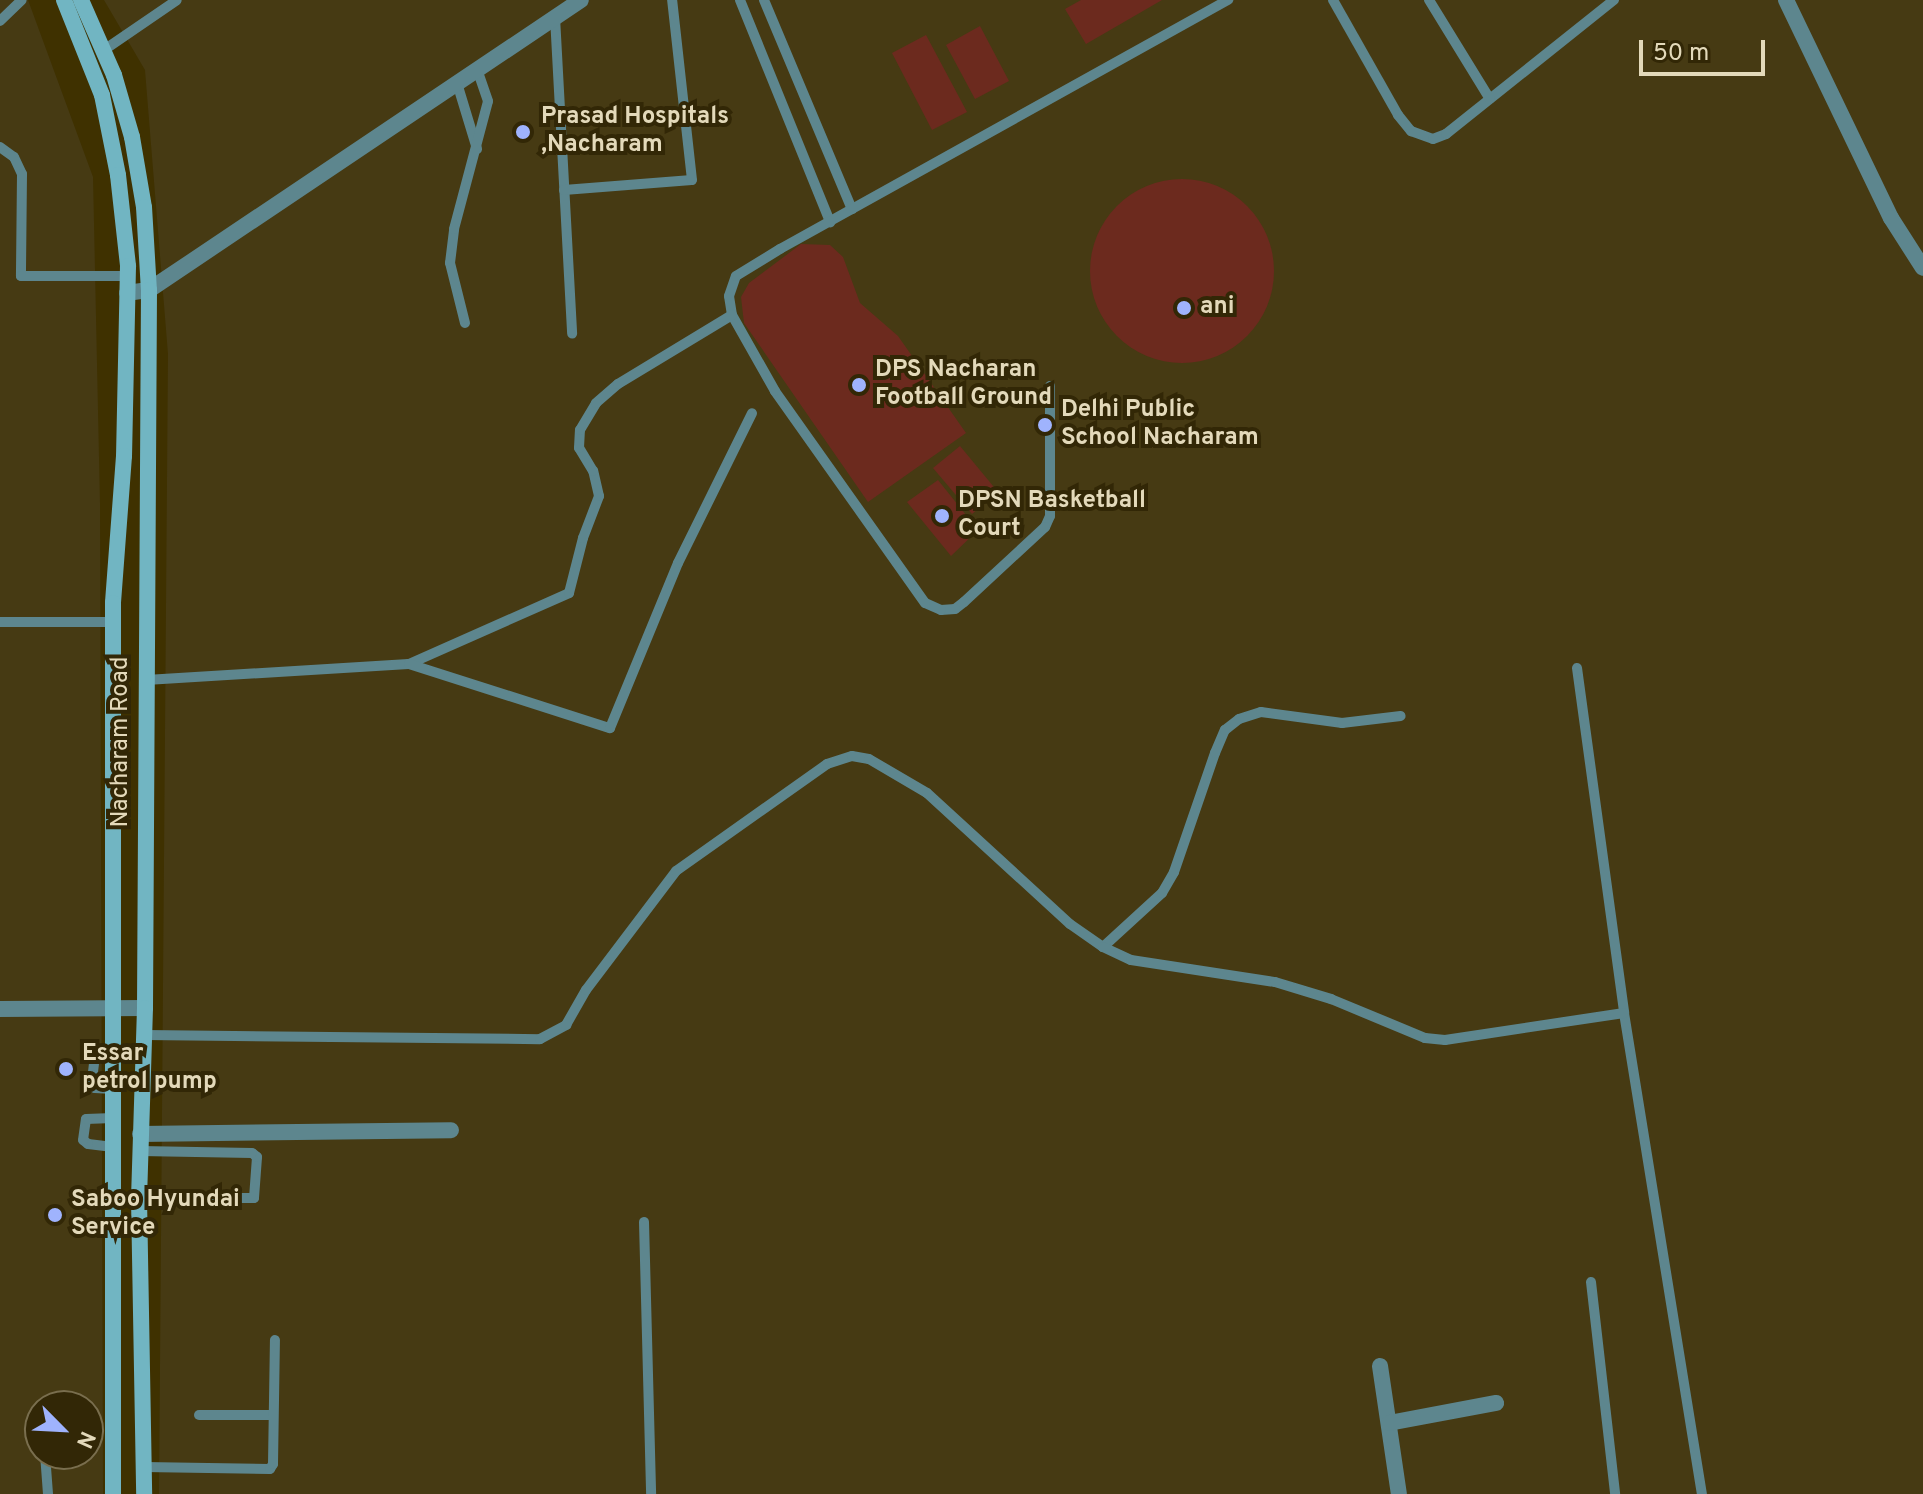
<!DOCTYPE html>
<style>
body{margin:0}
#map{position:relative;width:1923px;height:1494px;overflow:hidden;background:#3f3100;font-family:Overpass,sans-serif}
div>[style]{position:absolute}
.built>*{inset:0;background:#463a13}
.green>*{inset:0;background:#6c2a1e}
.round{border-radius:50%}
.service>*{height:10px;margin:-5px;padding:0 5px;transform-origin:5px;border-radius:5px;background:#5d868e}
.minor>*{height:16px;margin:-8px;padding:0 8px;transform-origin:8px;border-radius:8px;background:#5d868e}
.secondary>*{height:16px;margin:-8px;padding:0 8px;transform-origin:8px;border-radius:8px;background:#71b5c2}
.dots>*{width:22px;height:22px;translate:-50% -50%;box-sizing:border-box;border:4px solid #322706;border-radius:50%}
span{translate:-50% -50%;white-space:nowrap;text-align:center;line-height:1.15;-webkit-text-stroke:8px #322706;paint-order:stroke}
.poi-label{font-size:24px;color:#e3d9ba;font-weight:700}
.left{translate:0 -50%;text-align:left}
.street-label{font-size:24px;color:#e3d9ba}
.north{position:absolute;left:24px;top:1390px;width:80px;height:80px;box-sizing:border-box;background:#322706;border:2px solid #796e4e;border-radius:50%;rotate:114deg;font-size:22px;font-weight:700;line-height:32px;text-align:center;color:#e3d9ba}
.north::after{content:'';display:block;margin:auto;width:28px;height:36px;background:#9fb3fd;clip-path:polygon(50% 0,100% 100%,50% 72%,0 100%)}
.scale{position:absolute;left:1639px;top:40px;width:126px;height:36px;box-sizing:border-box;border:4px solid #e3d9ba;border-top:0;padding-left:10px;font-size:24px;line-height:28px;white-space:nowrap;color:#e3d9ba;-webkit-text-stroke:6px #322706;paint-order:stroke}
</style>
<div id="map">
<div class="built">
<i style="clip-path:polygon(evenodd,0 0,28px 0,93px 177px,100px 504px,103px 1494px,0 1494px,0 0,40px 1406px,88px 1406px,88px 1454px,40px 1454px,40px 1406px)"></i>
<i style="clip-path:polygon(104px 0,1923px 0,1923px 1494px,159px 1494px,168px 354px,145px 70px)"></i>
</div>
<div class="green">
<i style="clip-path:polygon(1081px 0,1162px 0,1086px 44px,1065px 9px)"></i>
<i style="clip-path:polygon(980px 26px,1009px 81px,975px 99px,946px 45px)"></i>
<i style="clip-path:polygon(926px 35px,967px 112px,932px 130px,892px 53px)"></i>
<i class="round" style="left:1090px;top:179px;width:184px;height:184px"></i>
<i style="clip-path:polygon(801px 244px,830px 245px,843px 257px,860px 303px,898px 336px,966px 433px,868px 502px,744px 323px,741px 297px,749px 283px)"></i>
<i style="clip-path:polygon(960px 446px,998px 492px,972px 514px,933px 468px)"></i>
<i style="clip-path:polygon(938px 480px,978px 530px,951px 556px,907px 502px)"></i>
</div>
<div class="service">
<i style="left:740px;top:0;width:240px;rotate:67.9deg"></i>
<i style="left:764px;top:0;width:227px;rotate:67.2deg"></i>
<i style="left:1333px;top:0;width:132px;rotate:60.5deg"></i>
<i style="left:1398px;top:115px;width:21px;rotate:51deg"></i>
<i style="left:1411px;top:131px;width:23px;rotate:20deg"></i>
<i style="left:1433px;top:139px;width:14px;rotate:-21deg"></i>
<i style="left:1446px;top:134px;width:215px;rotate:-38.6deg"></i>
<i style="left:1429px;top:0;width:116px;rotate:58.4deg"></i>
<i style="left:555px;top:17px;width:317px;rotate:86.9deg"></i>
<i style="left:0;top:21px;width:30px;rotate:-44deg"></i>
<i style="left:104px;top:50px;width:88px;rotate:-34.4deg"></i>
<i style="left:457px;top:83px;width:69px;rotate:73.1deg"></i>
<i style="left:0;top:147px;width:17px;rotate:36deg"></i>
<i style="left:14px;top:157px;width:19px;rotate:65deg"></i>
<i style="left:22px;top:174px;width:102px;rotate:90.6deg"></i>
<i style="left:21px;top:276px;width:107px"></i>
<i style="left:564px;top:190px;width:128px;rotate:-4.5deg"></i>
<i style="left:692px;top:180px;width:181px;rotate:-96.3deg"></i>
<i style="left:465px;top:323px;width:62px;rotate:-104deg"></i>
<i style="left:450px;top:263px;width:34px;rotate:-83deg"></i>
<i style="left:454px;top:229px;width:132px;rotate:-75.1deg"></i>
<i style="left:488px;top:101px;width:34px;rotate:-109deg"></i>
<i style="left:1050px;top:386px;width:130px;rotate:90deg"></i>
<i style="left:1050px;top:516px;width:12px;rotate:114deg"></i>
<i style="left:1045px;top:527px;width:110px;rotate:137.2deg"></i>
<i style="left:964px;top:602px;width:11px;rotate:142deg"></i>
<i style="left:955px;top:609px;width:14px;rotate:176deg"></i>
<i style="left:941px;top:610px;width:17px;rotate:-156deg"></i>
<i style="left:925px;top:603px;width:260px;rotate:-125.3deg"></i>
<i style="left:775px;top:391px;width:87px;rotate:-119.5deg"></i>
<i style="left:732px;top:315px;width:19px;rotate:-99deg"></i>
<i style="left:729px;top:296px;width:21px;rotate:-71deg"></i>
<i style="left:736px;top:276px;width:52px;rotate:-31.5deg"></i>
<i style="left:780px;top:249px;width:513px;rotate:-29.07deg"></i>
<i style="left:0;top:622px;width:114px"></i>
<i style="left:409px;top:664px;width:175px;rotate:-23.9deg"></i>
<i style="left:569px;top:593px;width:57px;rotate:-75.7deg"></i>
<i style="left:583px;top:538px;width:45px;rotate:-69.1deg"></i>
<i style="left:599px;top:496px;width:26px;rotate:-103deg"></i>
<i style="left:593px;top:471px;width:27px;rotate:-121deg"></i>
<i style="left:579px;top:448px;width:18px;rotate:-87deg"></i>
<i style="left:580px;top:430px;width:31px;rotate:-59deg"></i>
<i style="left:596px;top:403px;width:29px;rotate:-41deg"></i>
<i style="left:618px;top:384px;width:133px;rotate:-31.2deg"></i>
<i style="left:1577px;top:668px;width:348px;rotate:82.2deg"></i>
<i style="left:1624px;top:1013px;width:487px;rotate:80.8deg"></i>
<i style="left:146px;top:680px;width:263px;rotate:-3.5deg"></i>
<i style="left:409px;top:664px;width:211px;rotate:17.7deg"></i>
<i style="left:610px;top:728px;width:178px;rotate:-67.6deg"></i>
<i style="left:678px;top:563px;width:167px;rotate:-63.7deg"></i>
<i style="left:1103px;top:947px;width:80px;rotate:-42.5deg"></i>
<i style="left:1162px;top:893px;width:24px;rotate:-60deg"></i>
<i style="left:1174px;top:872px;width:126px;rotate:-71deg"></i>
<i style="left:1215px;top:753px;width:25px;rotate:-67deg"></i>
<i style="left:1225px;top:730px;width:18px;rotate:-38deg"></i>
<i style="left:1239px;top:719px;width:23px;rotate:-18deg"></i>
<i style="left:1261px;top:712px;width:82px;rotate:7.7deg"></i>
<i style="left:1342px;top:723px;width:59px;rotate:-6.8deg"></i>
<i style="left:145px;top:1035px;width:395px;rotate:0.6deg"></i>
<i style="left:540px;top:1039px;width:30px;rotate:-28deg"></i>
<i style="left:566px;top:1025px;width:40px;rotate:-60.3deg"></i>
<i style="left:586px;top:990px;width:149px;rotate:-52.9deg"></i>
<i style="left:676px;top:871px;width:185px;rotate:-35.3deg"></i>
<i style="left:827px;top:764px;width:26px;rotate:-18deg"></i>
<i style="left:852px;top:756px;width:17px;rotate:10deg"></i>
<i style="left:869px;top:759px;width:67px;rotate:30.4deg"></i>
<i style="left:927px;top:793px;width:194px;rotate:42.5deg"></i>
<i style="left:1070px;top:924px;width:40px;rotate:34.9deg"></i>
<i style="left:1103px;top:947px;width:31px;rotate:25deg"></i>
<i style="left:1131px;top:960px;width:146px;rotate:8.7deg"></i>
<i style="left:1275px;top:982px;width:59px;rotate:16.9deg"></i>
<i style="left:1331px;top:999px;width:102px;rotate:22.5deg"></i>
<i style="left:1425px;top:1038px;width:20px;rotate:6deg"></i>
<i style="left:1445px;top:1040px;width:181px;rotate:-8.6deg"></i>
<i style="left:113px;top:1089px;width:18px;rotate:-177deg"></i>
<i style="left:95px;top:1088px;width:9px;rotate:-111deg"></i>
<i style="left:92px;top:1080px;width:25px;rotate:-83deg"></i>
<i style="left:95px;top:1055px;width:19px;rotate:-12deg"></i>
<i style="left:113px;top:1147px;width:25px;rotate:-173deg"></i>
<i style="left:88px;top:1144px;width:6px;rotate:-141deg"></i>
<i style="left:83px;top:1140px;width:21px;rotate:-82deg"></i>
<i style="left:86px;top:1119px;width:27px;rotate:-2deg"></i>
<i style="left:139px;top:1198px;width:115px"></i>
<i style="left:254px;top:1198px;width:41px;rotate:-85.8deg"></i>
<i style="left:257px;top:1157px;width:6px;rotate:-141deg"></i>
<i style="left:252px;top:1153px;width:112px;rotate:-179deg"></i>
<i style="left:644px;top:1222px;width:272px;rotate:88.5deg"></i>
<i style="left:1591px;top:1282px;width:213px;rotate:83.5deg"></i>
<i style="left:199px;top:1415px;width:74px"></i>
<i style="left:45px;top:1454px;width:40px;rotate:85.7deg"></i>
<i style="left:144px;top:1467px;width:126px;rotate:0.9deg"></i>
<i style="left:270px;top:1469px;width:6px;rotate:-59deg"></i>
<i style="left:273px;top:1464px;width:124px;rotate:-89.1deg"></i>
</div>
<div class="minor">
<i style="left:1786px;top:0;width:242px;rotate:64.3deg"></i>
<i style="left:1891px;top:218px;width:59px;rotate:57.4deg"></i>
<i style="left:127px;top:293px;width:22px;rotate:-8deg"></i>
<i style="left:149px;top:290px;width:520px;rotate:-33.87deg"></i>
<i style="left:0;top:1009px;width:145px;rotate:-0.4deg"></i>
<i style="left:140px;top:1134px;width:311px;rotate:-0.7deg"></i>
<i style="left:1380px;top:1366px;width:129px;rotate:81.6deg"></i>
<i style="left:1389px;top:1423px;width:109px;rotate:-10.6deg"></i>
</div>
<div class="secondary">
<i style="left:64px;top:0;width:102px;rotate:68.2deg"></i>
<i style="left:102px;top:95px;width:82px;rotate:78.7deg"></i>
<i style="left:118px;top:175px;width:92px;rotate:83.7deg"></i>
<i style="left:128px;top:266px;width:190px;rotate:91.2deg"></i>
<i style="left:124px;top:456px;width:147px;rotate:94.3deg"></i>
<i style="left:113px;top:603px;width:891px;rotate:90deg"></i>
<i style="left:81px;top:0;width:82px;rotate:66.3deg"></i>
<i style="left:114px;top:75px;width:65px;rotate:73.8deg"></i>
<i style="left:132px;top:137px;width:71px;rotate:80.3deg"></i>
<i style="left:144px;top:207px;width:83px;rotate:86.6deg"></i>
<i style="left:149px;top:290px;width:718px;rotate:90.32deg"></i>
<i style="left:145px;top:1008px;width:190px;rotate:91.8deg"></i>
<i style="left:139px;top:1198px;width:296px;rotate:89deg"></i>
</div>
<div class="dots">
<i style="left:523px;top:132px;background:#9fb3fd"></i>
<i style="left:1184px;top:308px;background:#9fb3fd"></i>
<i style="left:859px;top:385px;background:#9fb3fd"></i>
<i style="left:1045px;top:425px;background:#9fb3fd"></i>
<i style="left:942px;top:516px;background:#9fb3fd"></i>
<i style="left:66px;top:1069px;background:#9fb3fd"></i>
<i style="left:55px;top:1215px;background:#9fb3fd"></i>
</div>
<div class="poi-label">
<span class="left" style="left:541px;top:132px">Prasad Hospitals<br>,Nacharam</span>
<span class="left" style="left:1200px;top:308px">ani</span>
<span class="left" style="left:875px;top:385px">DPS Nacharan<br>Football Ground</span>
<span class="left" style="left:1061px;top:425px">Delhi Public<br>School Nacharam</span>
<span class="left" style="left:958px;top:516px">DPSN Basketball<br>Court</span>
<span class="left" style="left:82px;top:1069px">Essar<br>petrol pump</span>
<span class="left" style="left:71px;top:1215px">Saboo Hyundai<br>Service</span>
</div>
<div class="street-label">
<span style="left:122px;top:742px;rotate:-90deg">Nacharam Road</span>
</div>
<div class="north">N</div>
<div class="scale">50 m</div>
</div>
